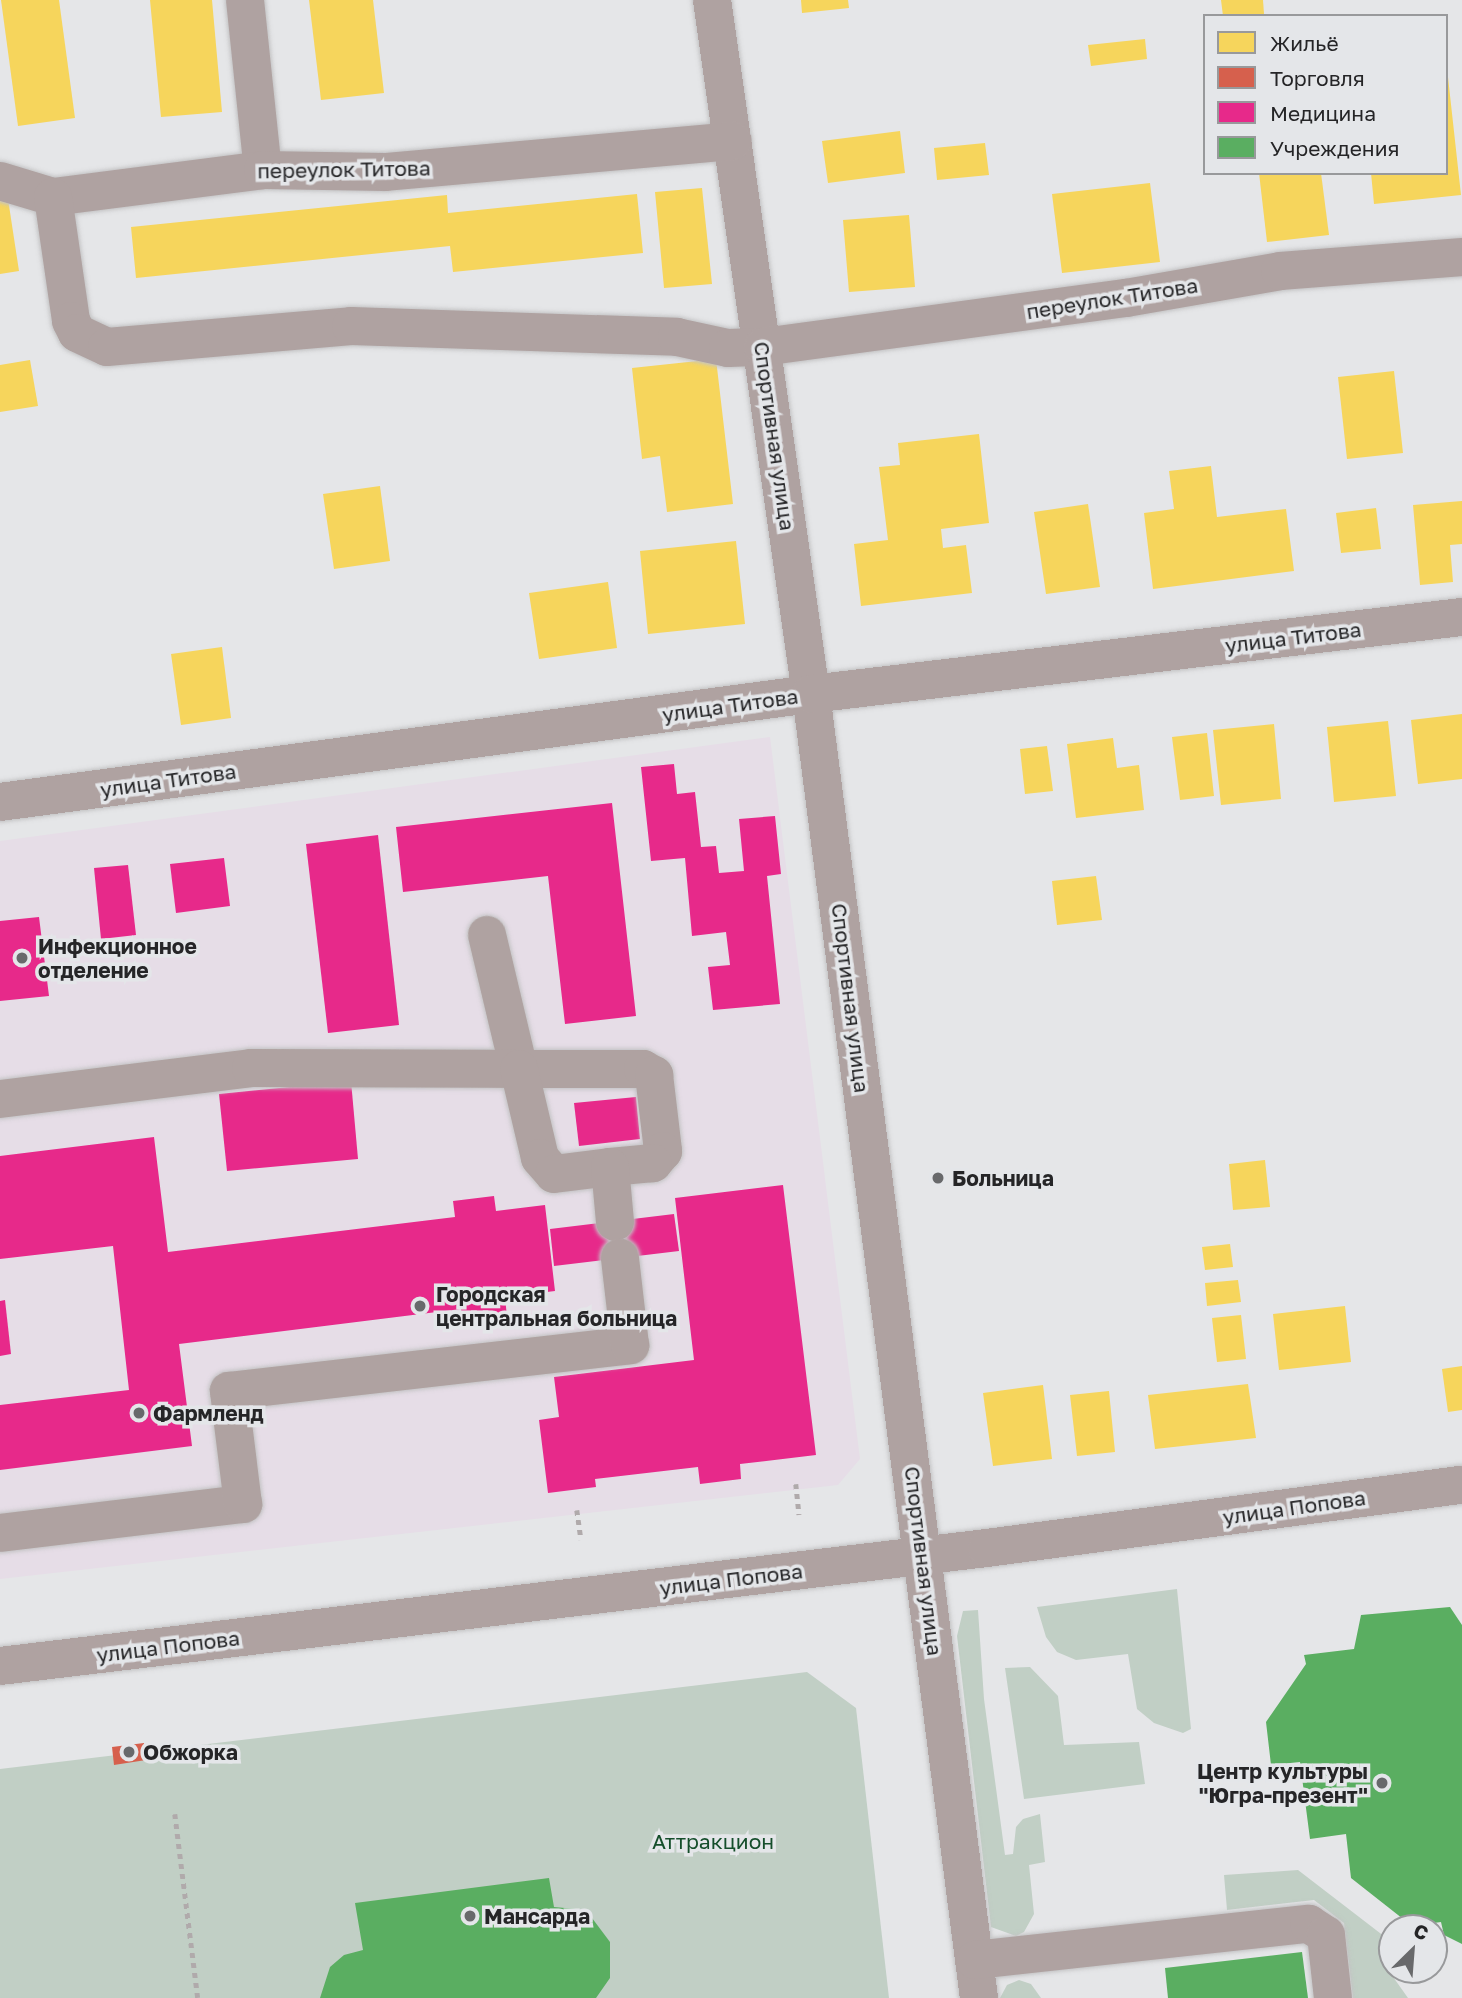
<!DOCTYPE html>
<meta charset="utf-8">
<style>
body{margin:0}
#map{position:relative;width:1462px;height:1998px;overflow:hidden;background:#e5e6e8;font-family:"Golos Text",sans-serif}
div>[style]{position:absolute}
.medical>*{inset:0;background:#e6dde7}
.green>*{inset:0;background:#c1cfc5}
.homes>*{inset:0;background:#f6d55c}
.shops>*{inset:0;background:#d6604d}
.health>*{inset:0;background:#e7298a}
.public>*{inset:0;background:#5aae61}
.path>*{height:4.5px;margin-top:-2.25px;transform-origin:0;background:repeating-linear-gradient(90deg,#b0aaab 0 5px,transparent 0 10px)}
.roads{filter:drop-shadow(0 0 2px #c3c3c4) drop-shadow(0 0 2px #c3c3c4)}
.minor>*{height:38px;margin:-19px;padding:0 19px;transform-origin:19px;border-radius:19px;background:#afa2a1}
.dots>*{width:19px;height:19px;translate:-50% -50%;box-sizing:border-box;border:4px solid #e4e6e9;border-radius:50%}
span{translate:-50% -50%;white-space:nowrap;text-align:center;line-height:1.15;-webkit-text-stroke:7px #e4e6e9;paint-order:stroke}
.street-label{font-size:21px;color:#252527}
.poi-label{font-size:21px;color:#252527;font-weight:700}
.left{translate:0 -50%;text-align:left}
.right{translate:-100% -50%;text-align:right}
.park-label{font-size:21px;color:#154e2b}
.legend{position:absolute;left:1203px;top:14px;width:245px;height:161px;box-sizing:border-box;background:#e4e6e9;border:2px solid #98999b;margin:0;padding:9px 12px;list-style:none;font-size:21px;color:#252527}
.legend li{display:flex;align-items:center;gap:14px;height:35px}
.legend b{width:35px;border:2px solid #98999b}
.north{position:absolute;left:1378px;top:1914px;width:70px;height:70px;box-sizing:border-box;background:#e4e6e9;border:2px solid #98999b;border-radius:50%;rotate:25deg;font-size:19px;font-weight:700;line-height:28px;text-align:center;color:#252527}
.north::after{content:'';display:block;margin:auto;width:24px;height:32px;background:#68696b;clip-path:polygon(50% 0,100% 100%,50% 72%,0 100%)}
</style>
<div id="map">
<div class="medical">
<i style="clip-path:polygon(770px 737px,860px 1459px,838px 1485px,0 1579px,0 841px)"></i>
</div>
<div class="green">
<i style="clip-path:polygon(1177px 1589px,1191px 1729px,1183px 1733px,1154px 1723px,1137px 1709px,1128px 1654px,1076px 1660px,1057px 1652px,1046px 1637px,1037px 1607px)"></i>
<i style="clip-path:polygon(978px 1610px,984px 1699px,1005px 1855px,1013px 1854px,1016px 1827px,1023px 1819px,1040px 1814px,1045px 1862px,1029px 1865px,1034px 1914px,1024px 1932px,1016px 1936px,991px 1927px,957px 1636px,963px 1611px)"></i>
<i style="clip-path:polygon(1030px 1667px,1058px 1696px,1064px 1745px,1139px 1742px,1145px 1784px,1024px 1799px,1005px 1668px)"></i>
<i style="clip-path:polygon(807px 1672px,856px 1708px,889px 1998px,0 1998px,0 1769px)"></i>
<i style="clip-path:polygon(1298px 1870px,1389px 1940px,1391px 1974px,1408px 1998px,1353px 1998px,1344px 1923px,1314px 1900px,1227px 1910px,1224px 1875px)"></i>
<i style="clip-path:polygon(1019px 1980px,1031px 1984px,1041px 1998px,1000px 1998px,1007px 1985px)"></i>
</div>
<div class="homes">
<i style="clip-path:polygon(1px 0,59px 0,75px 118px,18px 126px)"></i>
<i style="clip-path:polygon(150px 0,212px 0,222px 112px,161px 117px)"></i>
<i style="clip-path:polygon(309px 0,373px 0,384px 93px,321px 100px)"></i>
<i style="clip-path:polygon(801px 0,848px 0,849px 8px,802px 13px)"></i>
<i style="clip-path:polygon(1221px 0,1263px 0,1264px 14px,1223px 16px)"></i>
<i style="clip-path:polygon(1145px 39px,1147px 59px,1091px 66px,1088px 45px)"></i>
<i style="clip-path:polygon(1446px 59px,1461px 195px,1374px 204px,1371px 173px,1446px 173px)"></i>
<i style="clip-path:polygon(900px 131px,905px 173px,828px 183px,822px 141px)"></i>
<i style="clip-path:polygon(985px 143px,989px 175px,937px 180px,934px 148px)"></i>
<i style="clip-path:polygon(1259px 173px,1321px 173px,1329px 235px,1267px 242px)"></i>
<i style="clip-path:polygon(1150px 183px,1160px 262px,1062px 273px,1052px 194px)"></i>
<i style="clip-path:polygon(702px 188px,712px 284px,664px 288px,655px 192px)"></i>
<i style="clip-path:polygon(637px 194px,643px 253px,453px 272px,450px 246px,136px 278px,131px 227px,447px 195px,448px 213px)"></i>
<i style="clip-path:polygon(8px 199px,19px 271px,0 274px,0 200px)"></i>
<i style="clip-path:polygon(909px 215px,915px 287px,849px 292px,843px 220px)"></i>
<i style="clip-path:polygon(716px 359px,733px 504px,667px 512px,660px 456px,642px 459px,632px 368px)"></i>
<i style="clip-path:polygon(30px 360px,38px 406px,0 412px,0 365px)"></i>
<i style="clip-path:polygon(1394px 371px,1403px 453px,1347px 459px,1338px 377px)"></i>
<i style="clip-path:polygon(979px 434px,989px 523px,941px 529px,943px 548px,966px 545px,972px 593px,861px 606px,854px 544px,888px 540px,879px 467px,900px 465px,898px 443px)"></i>
<i style="clip-path:polygon(1211px 466px,1217px 517px,1286px 509px,1294px 571px,1153px 589px,1144px 513px,1174px 509px,1169px 471px)"></i>
<i style="clip-path:polygon(380px 486px,390px 561px,334px 569px,323px 494px)"></i>
<i style="clip-path:polygon(1462px 501px,1462px 544px,1450px 545px,1453px 582px,1420px 585px,1413px 505px)"></i>
<i style="clip-path:polygon(1088px 504px,1100px 587px,1046px 594px,1034px 512px)"></i>
<i style="clip-path:polygon(1376px 508px,1381px 549px,1341px 553px,1336px 513px)"></i>
<i style="clip-path:polygon(736px 541px,745px 624px,648px 634px,640px 551px)"></i>
<i style="clip-path:polygon(608px 582px,617px 648px,539px 659px,529px 593px)"></i>
<i style="clip-path:polygon(222px 647px,231px 718px,181px 725px,171px 654px)"></i>
<i style="clip-path:polygon(1462px 714px,1462px 779px,1418px 784px,1411px 720px)"></i>
<i style="clip-path:polygon(1388px 721px,1396px 796px,1334px 802px,1327px 727px)"></i>
<i style="clip-path:polygon(1274px 724px,1281px 799px,1221px 805px,1213px 730px)"></i>
<i style="clip-path:polygon(1207px 733px,1214px 796px,1180px 800px,1172px 737px)"></i>
<i style="clip-path:polygon(1113px 738px,1117px 768px,1139px 765px,1144px 810px,1076px 818px,1067px 744px)"></i>
<i style="clip-path:polygon(1047px 746px,1053px 791px,1025px 794px,1020px 749px)"></i>
<i style="clip-path:polygon(1096px 876px,1102px 920px,1057px 925px,1052px 881px)"></i>
<i style="clip-path:polygon(1265px 1160px,1270px 1207px,1233px 1210px,1229px 1164px)"></i>
<i style="clip-path:polygon(1230px 1244px,1233px 1267px,1205px 1270px,1202px 1247px)"></i>
<i style="clip-path:polygon(1238px 1280px,1241px 1302px,1207px 1306px,1205px 1283px)"></i>
<i style="clip-path:polygon(1345px 1306px,1351px 1362px,1279px 1370px,1273px 1314px)"></i>
<i style="clip-path:polygon(1241px 1315px,1246px 1359px,1217px 1362px,1212px 1318px)"></i>
<i style="clip-path:polygon(1462px 1366px,1462px 1410px,1448px 1412px,1442px 1369px)"></i>
<i style="clip-path:polygon(1248px 1384px,1256px 1438px,1155px 1449px,1148px 1395px)"></i>
<i style="clip-path:polygon(1043px 1385px,1052px 1459px,993px 1466px,983px 1393px)"></i>
<i style="clip-path:polygon(1109px 1391px,1115px 1452px,1077px 1456px,1070px 1395px)"></i>
</div>
<div class="shops">
<i style="clip-path:polygon(144px 1743px,146px 1760px,114px 1765px,112px 1747px)"></i>
</div>
<div class="health">
<i style="clip-path:polygon(674px 764px,677px 794px,695px 792px,701px 847px,716px 846px,719px 873px,744px 871px,739px 819px,775px 816px,781px 874px,767px 876px,780px 1004px,713px 1010px,708px 967px,730px 965px,726px 932px,692px 936px,685px 858px,651px 861px,641px 767px)"></i>
<i style="clip-path:polygon(612px 803px,636px 1016px,565px 1024px,548px 876px,403px 892px,396px 827px)"></i>
<i style="clip-path:polygon(378px 835px,399px 1025px,328px 1033px,306px 844px)"></i>
<i style="clip-path:polygon(224px 858px,230px 906px,176px 913px,170px 864px)"></i>
<i style="clip-path:polygon(128px 865px,136px 935px,101px 939px,94px 868px)"></i>
<i style="clip-path:polygon(39px 917px,49px 996px,0 1001px,0 921px)"></i>
<i style="clip-path:polygon(351px 1081px,358px 1159px,227px 1171px,219px 1094px)"></i>
<i style="clip-path:polygon(636px 1097px,640px 1139px,579px 1146px,574px 1103px)"></i>
<i style="clip-path:polygon(154px 1137px,168px 1252px,455px 1217px,453px 1201px,494px 1196px,496px 1211px,545px 1205px,555px 1291px,505px 1297px,507px 1317px,463px 1322px,461px 1309px,179px 1344px,192px 1446px,0 1470px,0 1405px,129px 1390px,113px 1246px,0 1259px,0 1156px)"></i>
<i style="clip-path:polygon(783px 1185px,816px 1455px,740px 1464px,741px 1479px,700px 1484px,698px 1467px,595px 1479px,596px 1487px,548px 1493px,539px 1420px,559px 1417px,554px 1377px,694px 1360px,675px 1198px)"></i>
<i style="clip-path:polygon(674px 1214px,679px 1251px,554px 1266px,550px 1229px)"></i>
<i style="clip-path:polygon(5px 1300px,11px 1354px,0 1356px,0 1301px)"></i>
</div>
<div class="public">
<i style="clip-path:polygon(1450px 1607px,1462px 1625px,1462px 1944px,1444px 1935px,1441px 1922px,1412px 1926px,1351px 1878px,1346px 1834px,1310px 1839px,1300px 1762px,1271px 1765px,1266px 1722px,1306px 1664px,1304px 1655px,1354px 1649px,1361px 1615px)"></i>
<i style="clip-path:polygon(549px 1878px,554px 1907px,576px 1909px,592px 1918px,610px 1942px,610px 1978px,596px 1998px,320px 1998px,330px 1967px,344px 1955px,363px 1950px,355px 1903px)"></i>
<i style="clip-path:polygon(1302px 1952px,1308px 1998px,1168px 1998px,1165px 1968px)"></i>
</div>
<div class="path">
<i style="left:796px;top:1484px;width:31px;rotate:84deg"></i>
<i style="left:577px;top:1510px;width:30px;rotate:82deg"></i>
<i style="left:175px;top:1814px;width:185px;rotate:82.9deg"></i>
</div>
<div class="roads">
<div class="minor">
<i style="left:245px;top:0;width:171px;rotate:84deg"></i>
<i style="left:712px;top:0;width:701px;rotate:81.88deg"></i>
<i style="left:811px;top:694px;width:1315px;rotate:82.66deg"></i>
<i style="left:0;top:181px;width:55px;rotate:16.8deg"></i>
<i style="left:53px;top:197px;width:212px;rotate:-7.3deg"></i>
<i style="left:263px;top:170px;width:123px;rotate:0.9deg"></i>
<i style="left:386px;top:172px;width:348px;rotate:-5.1deg"></i>
<i style="left:53px;top:197px;width:125px;rotate:81.7deg"></i>
<i style="left:71px;top:321px;width:13px;rotate:63deg"></i>
<i style="left:77px;top:333px;width:33px;rotate:25deg"></i>
<i style="left:107px;top:347px;width:245px;rotate:-4.9deg"></i>
<i style="left:351px;top:326px;width:326px;rotate:1.9deg"></i>
<i style="left:677px;top:337px;width:52px;rotate:12.2deg"></i>
<i style="left:728px;top:348px;width:35px;rotate:-2deg"></i>
<i style="left:763px;top:347px;width:366px;rotate:-7.7deg"></i>
<i style="left:1126px;top:298px;width:156px;rotate:-9.9deg"></i>
<i style="left:1280px;top:271px;width:183px;rotate:-4.4deg"></i>
<i style="left:0;top:802px;width:818px;rotate:-7.59deg"></i>
<i style="left:811px;top:694px;width:656px;rotate:-6.75deg"></i>
<i style="left:487px;top:935px;width:138px;rotate:76.6deg"></i>
<i style="left:519px;top:1069px;width:124px"></i>
<i style="left:643px;top:1069px;width:13px;rotate:29deg"></i>
<i style="left:654px;top:1075px;width:77px;rotate:83.2deg"></i>
<i style="left:663px;top:1151px;width:16px;rotate:130deg"></i>
<i style="left:653px;top:1163px;width:43px;rotate:174.7deg"></i>
<i style="left:0;top:1099px;width:253px;rotate:-7deg"></i>
<i style="left:251px;top:1068px;width:268px;rotate:0.2deg"></i>
<i style="left:519px;top:1069px;width:91px;rotate:76.7deg"></i>
<i style="left:540px;top:1158px;width:21px;rotate:49deg"></i>
<i style="left:554px;top:1174px;width:56px;rotate:-7.1deg"></i>
<i style="left:610px;top:1167px;width:55px;rotate:84.8deg"></i>
<i style="left:0;top:1533px;width:245px;rotate:-6.8deg"></i>
<i style="left:243px;top:1504px;width:114px;rotate:-97.1deg"></i>
<i style="left:229px;top:1391px;width:404px;rotate:-6.5deg"></i>
<i style="left:630px;top:1345px;width:88px;rotate:-96.6deg"></i>
<i style="left:0;top:1666px;width:994px;rotate:-6.82deg"></i>
<i style="left:987px;top:1548px;width:479px;rotate:-7.6deg"></i>
<i style="left:975px;top:1960px;width:336px;rotate:-6.2deg"></i>
<i style="left:1309px;top:1924px;width:20px;rotate:33deg"></i>
<i style="left:1326px;top:1935px;width:63px;rotate:83.7deg"></i>
</div>
</div>
<div class="dots">
<i style="left:22px;top:958px;background:#68696b"></i>
<i style="left:938px;top:1178px;background:#68696b"></i>
<i style="left:420px;top:1306px;background:#68696b"></i>
<i style="left:139px;top:1413px;background:#68696b"></i>
<i style="left:129px;top:1752px;background:#68696b"></i>
<i style="left:1382px;top:1783px;background:#68696b"></i>
<i style="left:470px;top:1916px;background:#68696b"></i>
</div>
<div class="street-label">
<span style="left:344px;top:169px;rotate:-1deg">переулок Титова</span>
<span style="left:1112px;top:298px;rotate:-9deg">переулок Титова</span>
<span style="left:775px;top:436px;rotate:82deg">Спортивная улица</span>
<span style="left:1293px;top:637px;rotate:-7deg">улица Титова</span>
<span style="left:730px;top:705px;rotate:-8deg">улица Титова</span>
<span style="left:168px;top:780px;rotate:-8deg">улица Титова</span>
<span style="left:851px;top:998px;rotate:83deg">Спортивная улица</span>
<span style="left:1294px;top:1507px;rotate:-8deg">улица Попова</span>
<span style="left:924px;top:1561px;rotate:83deg">Спортивная улица</span>
<span style="left:731px;top:1579px;rotate:-7deg">улица Попова</span>
<span style="left:168px;top:1646px;rotate:-7deg">улица Попова</span>
</div>
<div class="poi-label">
<span class="left" style="left:38px;top:958px">Инфекционное<br>отделение</span>
<span class="left" style="left:952px;top:1178px">Больница</span>
<span class="left" style="left:436px;top:1306px">Городская<br>центральная больница</span>
<span class="left" style="left:153px;top:1413px">Фармленд</span>
<span class="left" style="left:143px;top:1752px">Обжорка</span>
<span class="right" style="left:1368px;top:1783px">Центр культуры<br>"Югра-презент"</span>
<span class="left" style="left:484px;top:1916px">Мансарда</span>
</div>
<div class="park-label">
<span style="left:713px;top:1841px">Аттракцион</span>
</div>
<ul class="legend">
<li><b style="height:19px;background:#f6d55c"></b>Жильё</li>
<li><b style="height:19px;background:#d6604d"></b>Торговля</li>
<li><b style="height:19px;background:#e7298a"></b>Медицина</li>
<li><b style="height:19px;background:#5aae61"></b>Учреждения</li>
</ul>
<div class="north">С</div>
</div>
